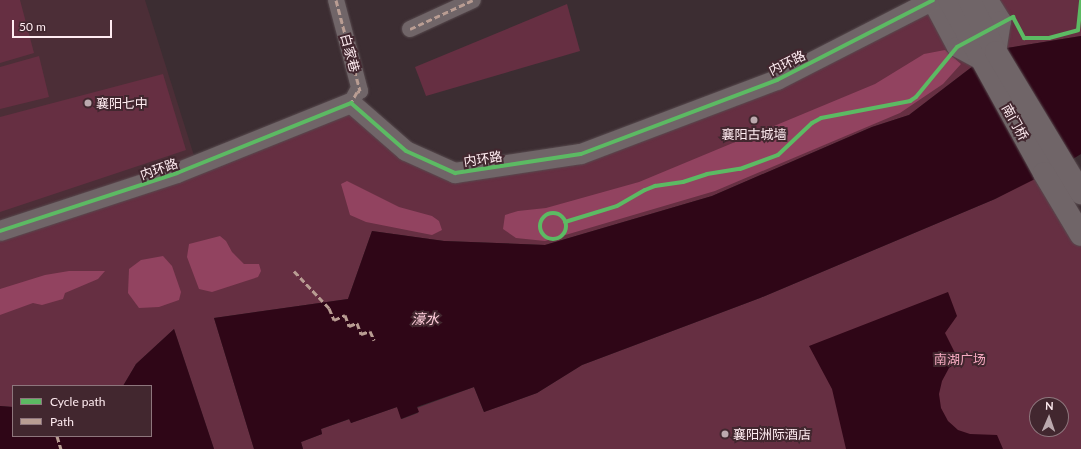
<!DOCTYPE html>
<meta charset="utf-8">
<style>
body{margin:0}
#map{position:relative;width:1081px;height:449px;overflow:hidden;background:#3c2d32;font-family:Lato,"Noto Sans SC",sans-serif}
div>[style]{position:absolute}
.built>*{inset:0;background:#4c2e37}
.green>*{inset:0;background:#662f42}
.forest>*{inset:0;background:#924360}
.water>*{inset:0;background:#2f0617}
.roads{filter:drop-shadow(0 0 1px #574a4e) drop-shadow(0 0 1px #574a4e)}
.minor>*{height:16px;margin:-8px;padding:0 8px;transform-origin:8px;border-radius:8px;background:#706568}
.tertiary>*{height:20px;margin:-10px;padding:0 10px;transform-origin:10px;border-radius:10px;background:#706568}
.secondary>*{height:22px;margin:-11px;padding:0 11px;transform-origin:11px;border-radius:11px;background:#706568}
.quiet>*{height:3px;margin-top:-1.5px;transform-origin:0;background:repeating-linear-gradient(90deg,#b99d93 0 6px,transparent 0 9px)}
.cycleway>*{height:4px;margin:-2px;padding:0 2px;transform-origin:2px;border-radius:2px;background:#5cba63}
.cycleway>.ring{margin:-2px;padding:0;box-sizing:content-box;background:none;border:4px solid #5cba63;border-radius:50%}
.dots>*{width:11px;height:11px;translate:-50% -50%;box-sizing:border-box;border:2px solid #42272f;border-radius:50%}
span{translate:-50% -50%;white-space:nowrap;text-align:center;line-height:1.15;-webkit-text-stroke:4px #42272f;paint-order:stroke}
.street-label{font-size:13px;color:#ffecf1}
.poi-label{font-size:13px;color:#ffecf1}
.left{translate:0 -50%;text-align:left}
.park-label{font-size:13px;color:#f5aac0}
.water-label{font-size:14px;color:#fecbd9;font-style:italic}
.legend{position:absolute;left:12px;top:385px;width:140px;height:52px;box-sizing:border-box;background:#42272f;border:1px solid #8e767d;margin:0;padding:5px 7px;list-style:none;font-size:12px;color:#ffecf1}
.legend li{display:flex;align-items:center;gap:8px;height:20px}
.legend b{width:20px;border:1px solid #8e767d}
.north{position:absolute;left:1029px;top:397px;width:40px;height:40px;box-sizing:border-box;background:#42272f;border:1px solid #8e767d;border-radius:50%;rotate:2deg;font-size:11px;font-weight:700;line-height:16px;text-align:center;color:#ffecf1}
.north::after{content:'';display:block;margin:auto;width:14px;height:18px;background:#bba9ae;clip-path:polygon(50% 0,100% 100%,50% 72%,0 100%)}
.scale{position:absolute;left:12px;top:20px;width:100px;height:18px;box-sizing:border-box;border:2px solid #ffecf1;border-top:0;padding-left:5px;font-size:12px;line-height:14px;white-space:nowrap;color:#ffecf1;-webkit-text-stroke:3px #42272f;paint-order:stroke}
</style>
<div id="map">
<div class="built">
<i style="clip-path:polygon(0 0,145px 0,197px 165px,0 231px)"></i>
</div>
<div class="green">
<i style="clip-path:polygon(0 0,20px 0,34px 53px,0 63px)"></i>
<i style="clip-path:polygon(933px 0,1081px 0,1081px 36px,994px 50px,909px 115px,872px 127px,712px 196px,545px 245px,444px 241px,372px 231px,348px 299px,214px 318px,254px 449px,214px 449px,174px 329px,136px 364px,123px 386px,13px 386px,13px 407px,0 406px,0 221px,351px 103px,455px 173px,581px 154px,777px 80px)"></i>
<i style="clip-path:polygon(567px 4px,580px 51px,426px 96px,415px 67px)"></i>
<i style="clip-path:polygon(39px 56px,49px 97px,0 109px,0 67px)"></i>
<i style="clip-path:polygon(163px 74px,186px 150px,0 212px,0 117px)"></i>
<i style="clip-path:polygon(evenodd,1044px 173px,1081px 235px,1081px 449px,303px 449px,301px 442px,322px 434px,321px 429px,350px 419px,351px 423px,397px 407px,402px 419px,418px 413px,417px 408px,474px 387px,484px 412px,537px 393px,582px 365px,760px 298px,995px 199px,1044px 173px,1037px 405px,1061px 405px,1061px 429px,1037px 429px,1037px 405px)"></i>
</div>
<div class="forest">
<i style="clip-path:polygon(945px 50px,961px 64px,943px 84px,900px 113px,715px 191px,545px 241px,516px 238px,503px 229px,505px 215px,518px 211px,546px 208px,639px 182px,875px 84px,924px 54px)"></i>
<i style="clip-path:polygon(347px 181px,399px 207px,432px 216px,439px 221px,442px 230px,432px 235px,366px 222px,350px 215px,341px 184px)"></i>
<i style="clip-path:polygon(220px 236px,226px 241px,232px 252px,244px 264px,259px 264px,261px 271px,258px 277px,212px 292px,199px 289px,187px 257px,189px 244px)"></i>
<i style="clip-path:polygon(163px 256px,172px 266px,181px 292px,179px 300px,159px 307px,139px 308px,128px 293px,129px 269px,141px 260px)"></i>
<i style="clip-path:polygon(69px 271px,105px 271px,98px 279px,65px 293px,63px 299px,42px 305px,33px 303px,0 315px,0 289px,45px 275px)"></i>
</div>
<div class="water">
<i style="clip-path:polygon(1081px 36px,1081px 154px,1063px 165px,995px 199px,760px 298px,582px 365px,537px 393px,484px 412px,474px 387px,417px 407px,419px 412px,401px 419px,397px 407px,351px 423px,349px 419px,321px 429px,322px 434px,301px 442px,303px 449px,254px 449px,214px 318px,348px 299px,372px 231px,444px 241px,545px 245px,712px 196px,872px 127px,909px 115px,994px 50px)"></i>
<i style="clip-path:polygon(948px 292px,957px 316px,945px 333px,959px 361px,949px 368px,942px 381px,939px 394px,941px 408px,948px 421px,958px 430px,970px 434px,997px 435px,1003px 449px,846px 449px,832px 389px,809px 346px)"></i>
<i style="clip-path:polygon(174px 329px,214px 449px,0 449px,0 406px,13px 407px,13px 436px,151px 436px,151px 386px,123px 386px,136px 364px)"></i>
</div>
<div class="roads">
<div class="minor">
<i style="left:336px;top:0;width:94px;rotate:75.2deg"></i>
<i style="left:360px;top:91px;width:3px;rotate:162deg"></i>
<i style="left:357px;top:92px;width:13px;rotate:119deg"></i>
<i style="left:410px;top:29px;width:69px;rotate:-24.7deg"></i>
</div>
<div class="tertiary">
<i style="left:932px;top:0;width:53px;rotate:62deg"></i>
<i style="left:957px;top:47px;width:27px;rotate:28deg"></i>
<i style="left:988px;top:0;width:25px;rotate:58deg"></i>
<i style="left:1001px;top:21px;width:31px;rotate:99deg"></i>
<i style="left:0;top:231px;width:186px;rotate:-18.1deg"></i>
<i style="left:177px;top:173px;width:188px;rotate:-21.9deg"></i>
<i style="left:351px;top:103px;width:73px;rotate:41.1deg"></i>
<i style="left:406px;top:151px;width:54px;rotate:24.2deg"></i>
<i style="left:455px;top:173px;width:127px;rotate:-8.6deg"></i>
<i style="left:581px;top:154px;width:210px;rotate:-20.7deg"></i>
<i style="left:777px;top:80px;width:175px;rotate:-27.1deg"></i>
</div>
<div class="secondary">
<i style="left:949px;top:0;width:197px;rotate:61.2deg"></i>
<i style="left:1044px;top:173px;width:72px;rotate:59.2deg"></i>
<i style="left:969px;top:0;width:59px;rotate:62.6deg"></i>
<i style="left:996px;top:52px;width:165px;rotate:58.9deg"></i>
</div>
</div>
<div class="quiet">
<i style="left:336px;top:0;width:94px;rotate:75.2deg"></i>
<i style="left:360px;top:91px;width:3px;rotate:162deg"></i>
<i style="left:357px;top:92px;width:13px;rotate:119deg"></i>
<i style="left:410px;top:29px;width:69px;rotate:-24.7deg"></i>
<i style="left:294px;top:271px;width:51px;rotate:46.6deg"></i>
<i style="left:329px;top:308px;width:13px;rotate:67deg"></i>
<i style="left:334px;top:320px;width:12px;rotate:-24deg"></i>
<i style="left:345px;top:315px;width:12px;rotate:70deg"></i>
<i style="left:349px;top:326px;width:9px;rotate:-21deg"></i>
<i style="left:357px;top:323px;width:12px;rotate:70deg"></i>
<i style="left:361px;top:334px;width:9px;rotate:-18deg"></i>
<i style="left:370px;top:331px;width:10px;rotate:66deg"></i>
<i style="left:57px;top:436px;width:14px;rotate:73deg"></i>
</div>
<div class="cycleway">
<i class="ring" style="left:540px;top:213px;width:22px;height:22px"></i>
<i style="left:565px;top:222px;width:54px;rotate:-17.1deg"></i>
<i style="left:617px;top:206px;width:32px;rotate:-30deg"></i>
<i style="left:645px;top:190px;width:11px;rotate:-22deg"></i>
<i style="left:655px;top:186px;width:28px;rotate:-8deg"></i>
<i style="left:683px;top:182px;width:25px;rotate:-18deg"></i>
<i style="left:707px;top:174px;width:33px;rotate:-9deg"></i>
<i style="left:740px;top:169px;width:40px;rotate:-20.2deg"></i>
<i style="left:778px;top:155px;width:47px;rotate:-43.3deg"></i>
<i style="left:812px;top:123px;width:10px;rotate:-29deg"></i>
<i style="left:821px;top:118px;width:91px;rotate:-10.8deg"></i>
<i style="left:910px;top:101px;width:7px;rotate:-34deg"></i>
<i style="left:916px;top:97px;width:65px;rotate:-50.6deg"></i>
<i style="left:957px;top:47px;width:64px;rotate:-28.2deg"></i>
<i style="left:1013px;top:17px;width:24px;rotate:62deg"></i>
<i style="left:1024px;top:38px;width:25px"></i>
<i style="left:1049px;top:38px;width:30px;rotate:-15deg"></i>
<i style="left:1078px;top:30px;width:30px;rotate:-84deg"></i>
<i style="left:0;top:231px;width:186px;rotate:-18.1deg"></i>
<i style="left:177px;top:173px;width:188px;rotate:-21.9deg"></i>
<i style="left:351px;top:103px;width:73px;rotate:41.1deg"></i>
<i style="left:406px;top:151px;width:54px;rotate:24.2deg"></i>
<i style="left:455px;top:173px;width:127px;rotate:-8.6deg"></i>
<i style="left:581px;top:154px;width:210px;rotate:-20.7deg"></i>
<i style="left:777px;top:80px;width:175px;rotate:-27.1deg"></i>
</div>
<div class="dots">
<i style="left:88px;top:103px;background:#bba9ae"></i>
<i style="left:754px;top:120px;background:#bba9ae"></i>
<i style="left:725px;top:434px;background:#bba9ae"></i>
</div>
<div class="street-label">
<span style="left:350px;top:53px;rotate:75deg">白家巷</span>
<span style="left:787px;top:63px;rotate:-26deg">内环路</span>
<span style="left:1015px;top:122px;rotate:61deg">南门桥</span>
<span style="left:483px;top:159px;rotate:-8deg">内环路</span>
<span style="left:159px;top:169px;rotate:-19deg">内环路</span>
</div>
<div class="poi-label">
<span class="left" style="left:96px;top:103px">襄阳七中</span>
<span style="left:754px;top:134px">襄阳古城墙</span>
<span class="left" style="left:733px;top:434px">襄阳洲际酒店</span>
</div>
<div class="park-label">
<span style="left:960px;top:359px">南湖广场</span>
</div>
<div class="water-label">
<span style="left:425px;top:319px">濠水</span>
</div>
<ul class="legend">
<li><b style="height:5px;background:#5cba63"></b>Cycle path</li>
<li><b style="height:5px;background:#b99d93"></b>Path</li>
</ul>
<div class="north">N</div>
<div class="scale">50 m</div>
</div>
